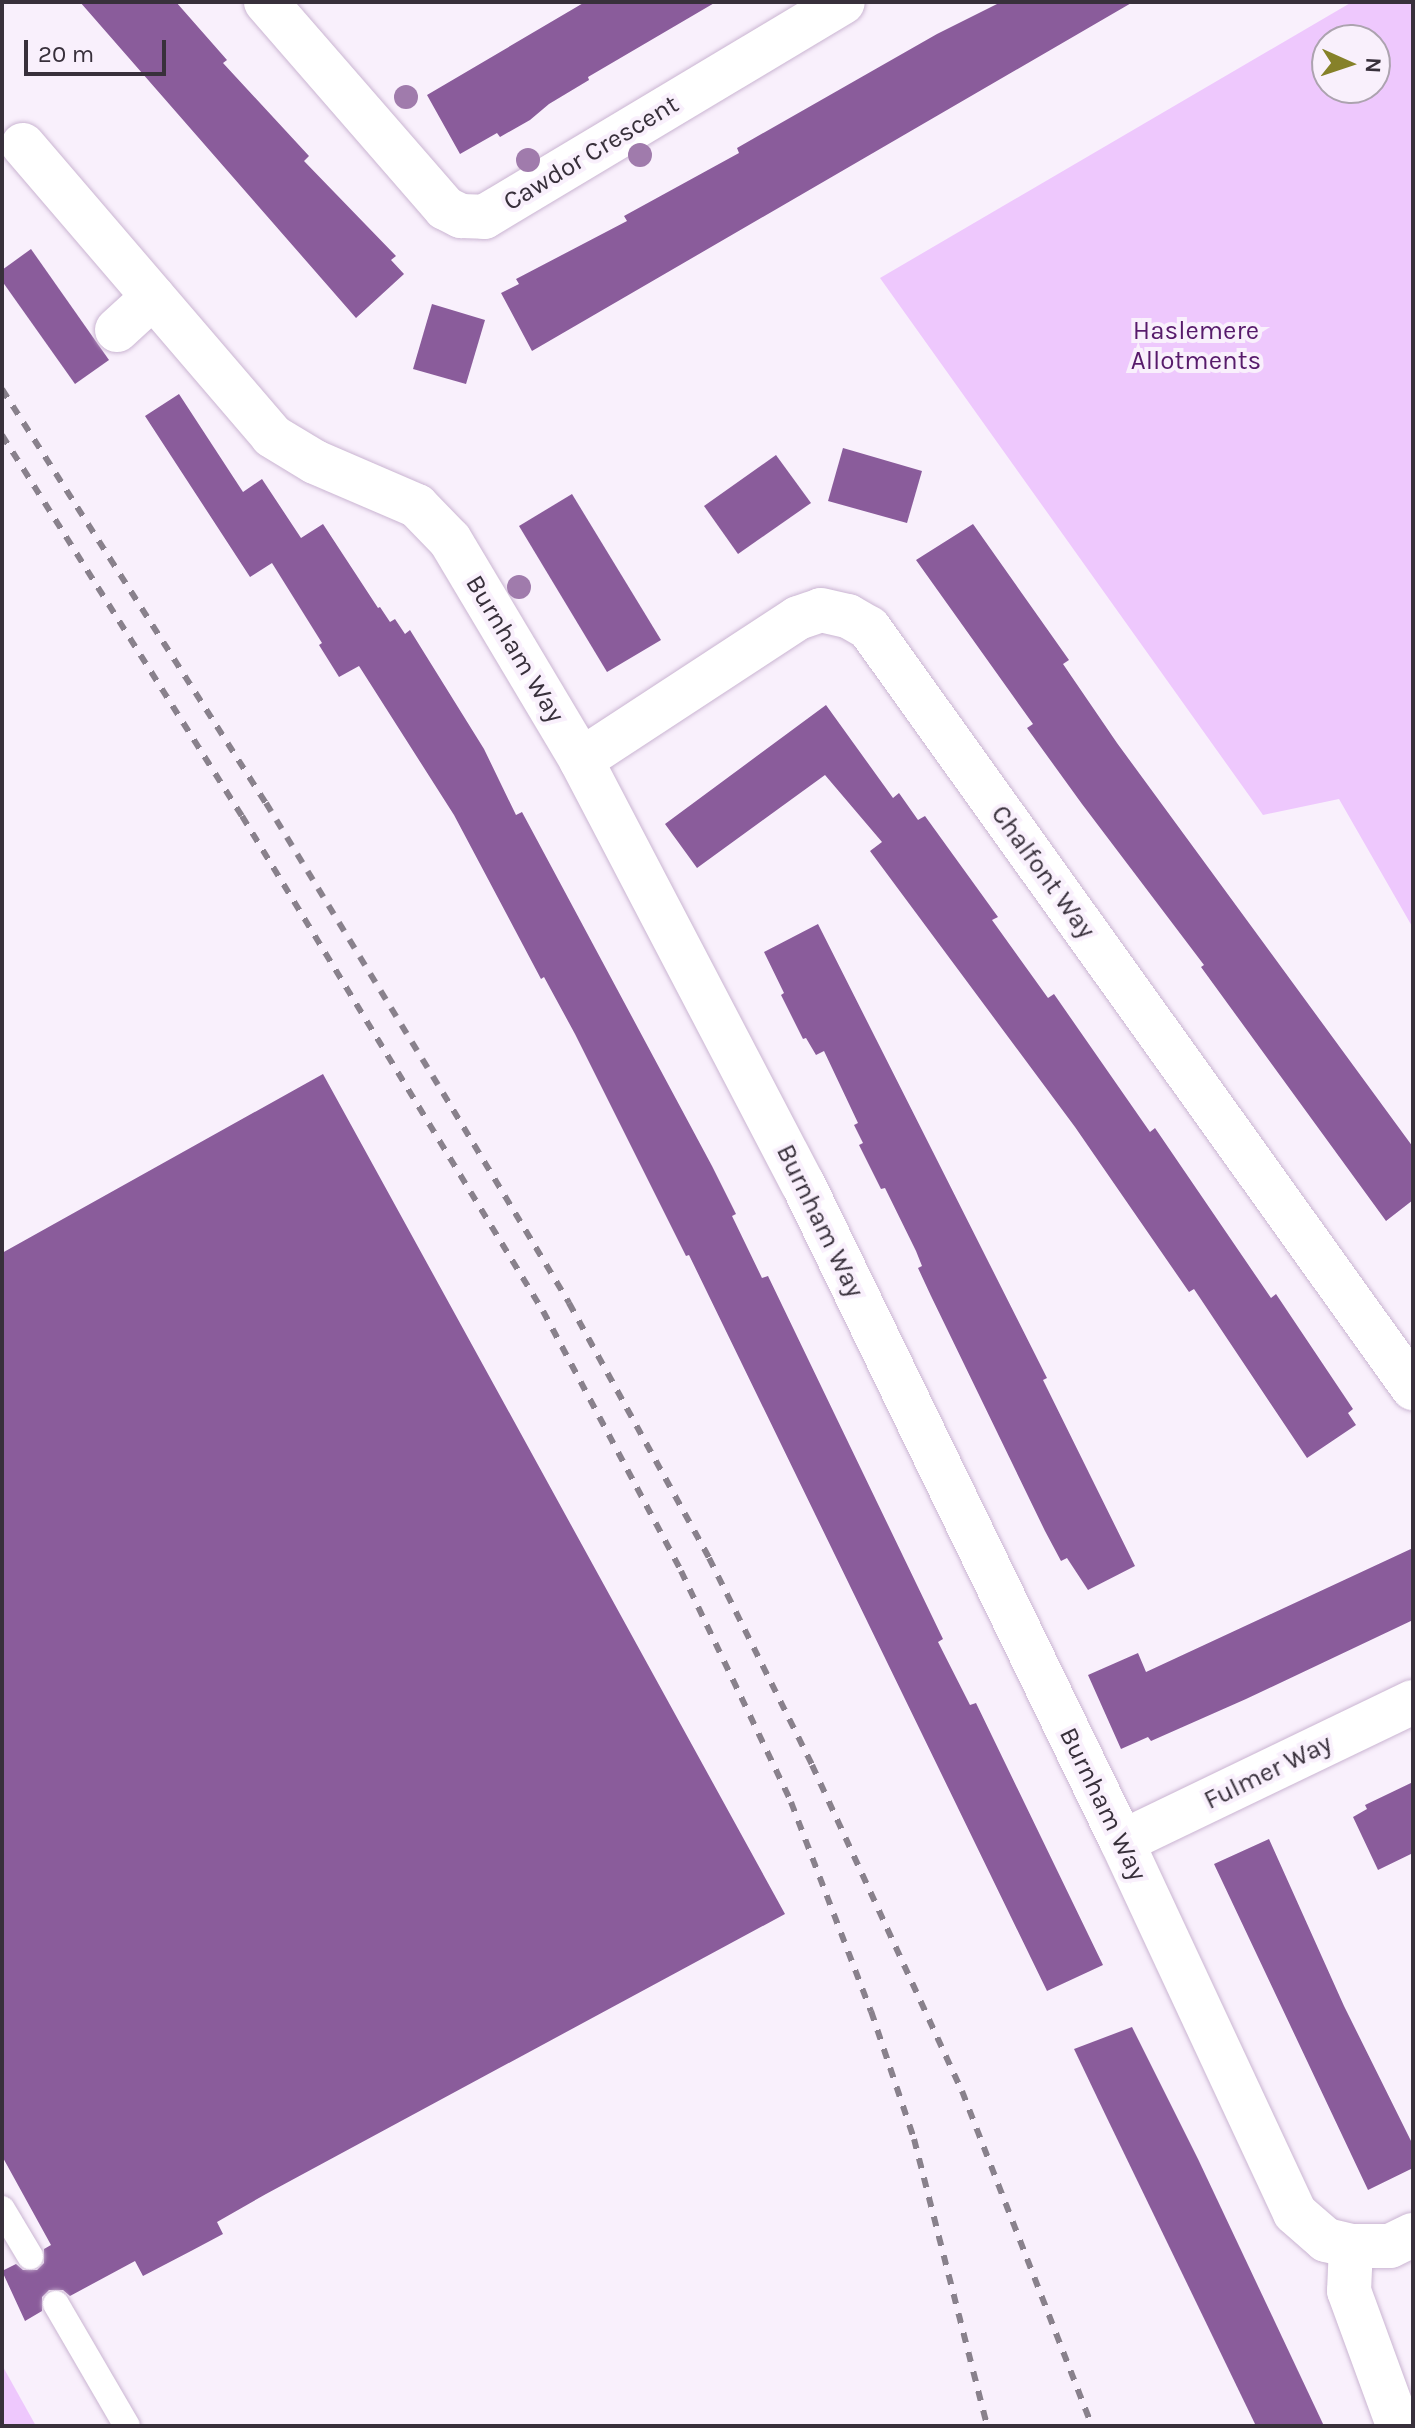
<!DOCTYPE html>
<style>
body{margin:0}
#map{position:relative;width:1415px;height:2428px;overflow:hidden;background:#f9f0fc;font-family:Karla,sans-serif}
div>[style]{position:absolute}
.green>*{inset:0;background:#eec8fd}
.building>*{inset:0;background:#8a5c9b}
.roads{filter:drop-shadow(0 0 2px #cab5d2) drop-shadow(0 0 2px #cab5d2)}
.lane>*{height:26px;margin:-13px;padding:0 13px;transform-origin:13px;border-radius:13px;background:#fff}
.street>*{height:44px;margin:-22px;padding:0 22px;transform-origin:22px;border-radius:22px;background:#fff}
.rail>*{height:6px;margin-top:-3px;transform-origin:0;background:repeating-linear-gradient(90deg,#89818c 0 10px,transparent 0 20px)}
.trees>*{width:24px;height:24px;margin:-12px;border-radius:50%;background:#a07bac}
span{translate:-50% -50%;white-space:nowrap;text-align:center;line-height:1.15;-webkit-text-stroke:8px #f9f0fc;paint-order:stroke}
.street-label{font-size:26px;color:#38303b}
.park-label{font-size:26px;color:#571b6b}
.frame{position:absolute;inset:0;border:4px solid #38303b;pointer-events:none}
.north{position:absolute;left:1311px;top:24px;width:80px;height:80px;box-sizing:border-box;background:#f9f0fc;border:2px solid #aca3af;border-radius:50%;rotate:93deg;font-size:22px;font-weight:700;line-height:32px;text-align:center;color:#38303b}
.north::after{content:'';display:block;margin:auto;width:28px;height:36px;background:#868129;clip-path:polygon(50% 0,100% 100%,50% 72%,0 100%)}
.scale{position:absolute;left:24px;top:40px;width:142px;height:36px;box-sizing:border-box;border:4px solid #38303b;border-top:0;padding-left:10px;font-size:24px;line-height:28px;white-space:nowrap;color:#38303b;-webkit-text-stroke:6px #f9f0fc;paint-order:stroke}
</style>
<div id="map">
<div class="green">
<i style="clip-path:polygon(evenodd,1352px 2px,1413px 2px,1413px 928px,1339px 799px,1263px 815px,880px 278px,1352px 2px,1327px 40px,1375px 40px,1375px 88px,1327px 88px,1327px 40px)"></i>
<i style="clip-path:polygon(2px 2365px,36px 2426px,2px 2426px)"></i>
</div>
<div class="building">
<i style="clip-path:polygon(80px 2px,176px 2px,227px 60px,223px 63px,309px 156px,304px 161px,396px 256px,391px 260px,404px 274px,356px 318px)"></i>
<i style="clip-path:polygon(585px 2px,716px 2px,588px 77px,589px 80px,549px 104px,530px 120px,500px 137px,497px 133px,460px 154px,427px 95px)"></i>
<i style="clip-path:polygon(1001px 2px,1133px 2px,532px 351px,501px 293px,519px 284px,516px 279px,627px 221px,624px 216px,739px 153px,737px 148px,937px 34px)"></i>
<i style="clip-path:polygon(31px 249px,109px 360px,75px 384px,2px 281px,2px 270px)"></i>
<i style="clip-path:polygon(432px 304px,485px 320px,466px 384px,413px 369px)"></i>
<i style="clip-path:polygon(179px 394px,243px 492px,262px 479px,301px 538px,323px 524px,378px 608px,380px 607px,390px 622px,395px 619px,405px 634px,410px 630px,484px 749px,516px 815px,522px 812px,712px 1166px,736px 1214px,732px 1216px,762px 1278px,768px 1276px,943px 1639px,938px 1642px,970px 1705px,976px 1703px,1103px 1965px,1047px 1991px,689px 1255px,686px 1256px,575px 1034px,544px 977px,541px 979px,454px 815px,359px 666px,339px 677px,319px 645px,322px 643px,272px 563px,250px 577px,145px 416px)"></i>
<i style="clip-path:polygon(843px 448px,922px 471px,907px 523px,828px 501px)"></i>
<i style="clip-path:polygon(776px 455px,811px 503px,738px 554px,704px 506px)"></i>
<i style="clip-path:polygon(572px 494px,661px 640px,607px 672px,519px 526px)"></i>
<i style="clip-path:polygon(973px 524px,1069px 660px,1063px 664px,1117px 743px,1413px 1147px,1413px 1200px,1386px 1221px,1201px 967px,1204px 965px,1082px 804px,1027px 728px,1033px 724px,916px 560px)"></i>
<i style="clip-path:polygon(826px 705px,893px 798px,899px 793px,918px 820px,925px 816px,998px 917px,992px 920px,1048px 998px,1054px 994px,1150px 1132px,1155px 1128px,1271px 1298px,1276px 1294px,1353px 1409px,1348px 1413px,1356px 1425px,1307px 1458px,1194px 1289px,1189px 1292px,1075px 1127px,870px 851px,882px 842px,825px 775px,697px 868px,665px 824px)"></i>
<i style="clip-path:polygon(818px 924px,1047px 1378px,1043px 1380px,1135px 1566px,1088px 1590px,1067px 1558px,1061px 1561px,1045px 1531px,931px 1296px,918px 1268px,922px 1266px,916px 1251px,885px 1188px,881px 1189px,859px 1145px,863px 1143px,854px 1125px,858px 1123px,824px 1051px,816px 1055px,806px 1038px,803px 1039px,781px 995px,784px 993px,764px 952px)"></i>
<i style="clip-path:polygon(323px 1074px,785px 1914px,266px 2194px,217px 2222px,223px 2234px,191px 2251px,143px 2276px,135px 2261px,70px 2296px,63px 2290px,49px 2290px,42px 2297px,42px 2311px,25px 2321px,2px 2271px,16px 2264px,23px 2270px,37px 2270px,44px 2263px,44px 2249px,51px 2245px,2px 2156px,2px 1253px)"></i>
<i style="clip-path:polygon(1413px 1548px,1413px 1620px,1246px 1699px,1151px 1741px,1148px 1737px,1121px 1749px,1088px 1675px,1138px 1653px,1146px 1672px)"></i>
<i style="clip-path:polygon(1413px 1782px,1413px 1853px,1378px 1870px,1353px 1817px,1367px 1809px,1365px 1805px)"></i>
<i style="clip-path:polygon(1269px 1839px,1344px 2006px,1413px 2145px,1413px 2168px,1368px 2190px,1214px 1864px)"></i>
<i style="clip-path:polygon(1132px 2027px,1198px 2159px,1324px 2426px,1256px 2426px,1106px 2116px,1074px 2049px)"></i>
</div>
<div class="roads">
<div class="lane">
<i style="left:2px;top:2209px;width:55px;rotate:59.2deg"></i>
<i style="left:56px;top:2304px;width:141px;rotate:59.8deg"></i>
</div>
<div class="street">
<i style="left:266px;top:2px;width:273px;rotate:49deg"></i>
<i style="left:445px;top:208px;width:18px;rotate:27deg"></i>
<i style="left:461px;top:216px;width:23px;rotate:2deg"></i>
<i style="left:484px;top:217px;width:418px;rotate:-30.9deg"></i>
<i style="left:23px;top:145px;width:383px;rotate:49.4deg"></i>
<i style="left:272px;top:436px;width:50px;rotate:31.2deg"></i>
<i style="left:315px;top:462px;width:111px;rotate:23.3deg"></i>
<i style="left:417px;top:506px;width:47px;rotate:45.9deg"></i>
<i style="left:450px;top:540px;width:256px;rotate:59.2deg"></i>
<i style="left:581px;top:760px;width:479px;rotate:62.4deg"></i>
<i style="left:803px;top:1184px;width:731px;rotate:64.14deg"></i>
<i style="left:1122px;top:1842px;width:409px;rotate:65deg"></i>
<i style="left:1295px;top:2213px;width:41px;rotate:41.1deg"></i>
<i style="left:1326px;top:2240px;width:26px;rotate:13deg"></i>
<i style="left:1351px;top:2246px;width:39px"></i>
<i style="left:1390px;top:2246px;width:25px;rotate:-26deg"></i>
<i style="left:117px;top:330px;width:49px;rotate:-42.5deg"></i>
<i style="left:581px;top:760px;width:259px;rotate:-33.2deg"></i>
<i style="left:798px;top:618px;width:24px;rotate:-19deg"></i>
<i style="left:821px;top:610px;width:28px;rotate:13deg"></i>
<i style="left:848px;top:616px;width:24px;rotate:30deg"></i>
<i style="left:869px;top:628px;width:935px;rotate:54.41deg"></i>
<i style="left:1122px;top:1842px;width:323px;rotate:-25.7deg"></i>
<i style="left:1351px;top:2246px;width:45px;rotate:92.5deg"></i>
<i style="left:1349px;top:2291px;width:143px;rotate:69.9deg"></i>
</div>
</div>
<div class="rail">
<i style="left:2px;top:389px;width:491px;rotate:57.5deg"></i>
<i style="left:266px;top:803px;width:340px;rotate:58.6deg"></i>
<i style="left:443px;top:1093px;width:245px;rotate:59deg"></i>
<i style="left:569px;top:1303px;width:291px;rotate:61.2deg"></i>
<i style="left:709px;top:1558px;width:231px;rotate:63.5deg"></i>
<i style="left:812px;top:1765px;width:359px;rotate:65.3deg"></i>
<i style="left:962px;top:2091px;width:359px;rotate:68.8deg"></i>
<i style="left:2px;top:435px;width:450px;rotate:57.8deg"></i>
<i style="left:242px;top:816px;width:579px;rotate:58.7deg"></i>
<i style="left:543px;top:1311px;width:294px;rotate:62deg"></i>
<i style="left:681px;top:1571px;width:256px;rotate:64.5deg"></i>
<i style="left:791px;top:1802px;width:224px;rotate:69.1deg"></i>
<i style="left:871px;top:2011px;width:135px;rotate:71.4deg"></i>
<i style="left:914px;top:2139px;width:296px;rotate:75.7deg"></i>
</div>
<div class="trees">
<i style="left:406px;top:97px"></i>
<i style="left:640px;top:155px"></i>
<i style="left:528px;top:160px"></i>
<i style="left:519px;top:587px"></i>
</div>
<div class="street-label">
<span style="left:591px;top:153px;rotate:-31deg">Cawdor Crescent</span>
<span style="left:515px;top:649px;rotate:59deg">Burnham Way</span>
<span style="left:1043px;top:872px;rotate:54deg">Chalfont Way</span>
<span style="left:820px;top:1221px;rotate:64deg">Burnham Way</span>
<span style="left:1268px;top:1772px;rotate:-26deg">Fulmer Way</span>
<span style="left:1103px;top:1804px;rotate:64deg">Burnham Way</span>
</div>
<div class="park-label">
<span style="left:1196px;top:346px">Haslemere<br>Allotments</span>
</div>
<div class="frame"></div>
<div class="north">N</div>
<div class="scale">20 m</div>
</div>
